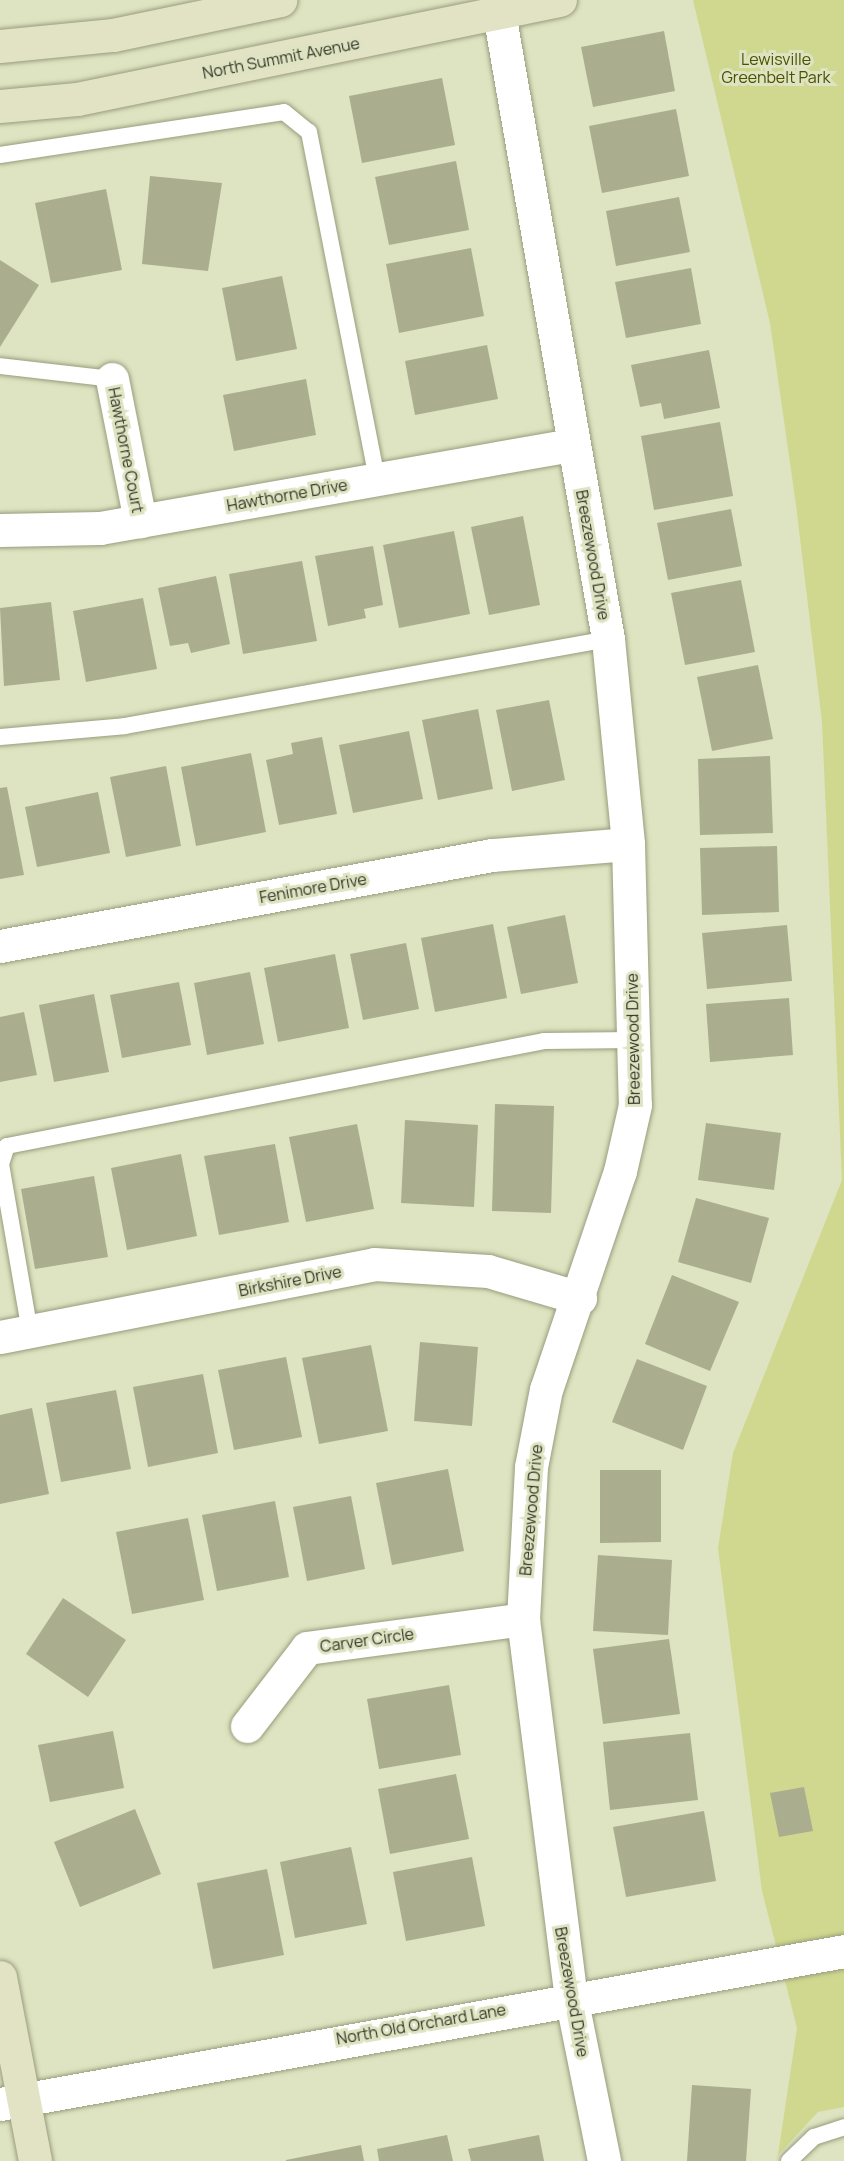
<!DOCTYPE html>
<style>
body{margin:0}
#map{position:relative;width:844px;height:2161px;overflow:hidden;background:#dee3c1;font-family:Manrope,sans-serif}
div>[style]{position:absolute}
.green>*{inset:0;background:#d0d88f}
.building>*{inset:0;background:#aaae8e}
.roads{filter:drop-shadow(0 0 2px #999d7d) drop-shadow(0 0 2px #999d7d)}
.service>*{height:16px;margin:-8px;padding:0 8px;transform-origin:8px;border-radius:8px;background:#fff}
.minor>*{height:33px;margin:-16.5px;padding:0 16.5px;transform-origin:16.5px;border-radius:16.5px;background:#fff}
.tertiary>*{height:33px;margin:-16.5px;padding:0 16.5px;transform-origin:16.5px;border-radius:16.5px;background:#fff}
.secondary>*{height:33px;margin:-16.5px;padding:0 16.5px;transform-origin:16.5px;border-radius:16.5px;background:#e1e3c4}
span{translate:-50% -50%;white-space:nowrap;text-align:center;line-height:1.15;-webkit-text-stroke:6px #dee3c1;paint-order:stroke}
.street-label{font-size:16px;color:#35372a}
.park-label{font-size:16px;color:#4c5000}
</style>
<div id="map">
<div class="green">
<i style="clip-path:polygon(693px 0,844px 0,844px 2107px,818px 2112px,778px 2155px,797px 2028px,762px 1891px,718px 1548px,733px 1453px,842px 1180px,822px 722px,796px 505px,770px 323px)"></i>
</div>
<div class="building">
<i style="clip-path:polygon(664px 31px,675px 91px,593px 107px,581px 47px)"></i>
<i style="clip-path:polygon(442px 78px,455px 145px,362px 163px,349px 96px)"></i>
<i style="clip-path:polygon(676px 109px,689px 176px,602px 193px,589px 126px)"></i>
<i style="clip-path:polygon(456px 161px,469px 230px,389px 245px,375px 177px)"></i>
<i style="clip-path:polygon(150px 176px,222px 183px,208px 271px,142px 264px)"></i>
<i style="clip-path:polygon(106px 189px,122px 270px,51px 283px,35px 203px)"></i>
<i style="clip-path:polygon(679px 197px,690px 252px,616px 266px,606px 211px)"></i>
<i style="clip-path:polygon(471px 248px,484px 316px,399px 333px,386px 264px)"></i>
<i style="clip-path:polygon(0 260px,39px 285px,0 347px)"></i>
<i style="clip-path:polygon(691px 268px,701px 324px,626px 338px,615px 282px)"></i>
<i style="clip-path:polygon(282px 276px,297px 349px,236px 361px,222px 288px)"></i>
<i style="clip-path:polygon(487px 345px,498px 399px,415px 415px,405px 361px)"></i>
<i style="clip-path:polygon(709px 350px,720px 408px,664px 419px,661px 403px,640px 407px,631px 365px)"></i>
<i style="clip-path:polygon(306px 379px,316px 435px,234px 451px,223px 395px)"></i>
<i style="clip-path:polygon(720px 422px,733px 496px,654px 510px,641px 436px)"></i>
<i style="clip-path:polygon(731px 509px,742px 566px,668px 580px,657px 523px)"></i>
<i style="clip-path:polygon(523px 516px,540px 605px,489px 615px,471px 527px)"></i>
<i style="clip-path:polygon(454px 531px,470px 614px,399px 628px,383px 545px)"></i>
<i style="clip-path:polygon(373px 546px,383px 605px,364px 609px,366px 618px,328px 626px,315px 556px)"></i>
<i style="clip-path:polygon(302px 561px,317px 641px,243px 654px,229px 574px)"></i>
<i style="clip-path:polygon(216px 576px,230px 644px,191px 653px,188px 643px,170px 646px,158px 588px)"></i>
<i style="clip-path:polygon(741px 580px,755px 652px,685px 665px,671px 593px)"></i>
<i style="clip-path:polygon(143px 598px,157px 669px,86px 682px,73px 611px)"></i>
<i style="clip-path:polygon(51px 602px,60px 680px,4px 686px,0 608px)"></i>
<i style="clip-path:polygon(758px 665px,773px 739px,712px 751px,697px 677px)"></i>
<i style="clip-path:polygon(549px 700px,565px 780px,512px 791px,496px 710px)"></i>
<i style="clip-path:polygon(478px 709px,493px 789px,438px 800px,422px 720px)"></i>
<i style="clip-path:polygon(409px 731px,423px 799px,353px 813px,339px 745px)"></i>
<i style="clip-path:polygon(322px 737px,337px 814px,279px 825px,266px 760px,293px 754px,291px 743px)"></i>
<i style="clip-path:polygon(251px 753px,266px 832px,196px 846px,181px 767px)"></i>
<i style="clip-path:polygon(770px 756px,773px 833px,700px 835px,698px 759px)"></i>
<i style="clip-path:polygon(166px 766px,181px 846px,126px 857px,110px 777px)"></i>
<i style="clip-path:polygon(7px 787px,24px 875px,0 879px,0 788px)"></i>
<i style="clip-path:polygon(98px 792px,110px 853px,37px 867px,25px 807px)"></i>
<i style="clip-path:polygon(777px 846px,779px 912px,702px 915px,700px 848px)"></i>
<i style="clip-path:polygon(565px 915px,578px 983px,521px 994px,507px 927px)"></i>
<i style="clip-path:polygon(493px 924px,507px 998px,435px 1012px,421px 938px)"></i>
<i style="clip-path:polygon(787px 925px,792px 981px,707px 989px,702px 933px)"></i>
<i style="clip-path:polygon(406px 943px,419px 1009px,363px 1020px,350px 954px)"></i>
<i style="clip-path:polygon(335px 954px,349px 1028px,278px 1042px,264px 968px)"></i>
<i style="clip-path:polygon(250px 972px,264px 1044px,207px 1055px,194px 983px)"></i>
<i style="clip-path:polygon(179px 982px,191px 1045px,122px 1058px,110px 995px)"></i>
<i style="clip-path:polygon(94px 994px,109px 1072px,54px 1082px,39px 1005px)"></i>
<i style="clip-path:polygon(789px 998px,793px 1055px,710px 1062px,706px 1004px)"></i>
<i style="clip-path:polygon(24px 1012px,37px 1075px,0 1082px,0 1017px)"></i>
<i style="clip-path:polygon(495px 1104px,554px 1106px,551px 1213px,492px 1211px)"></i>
<i style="clip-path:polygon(405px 1120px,478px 1125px,474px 1207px,401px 1203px)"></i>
<i style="clip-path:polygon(706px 1123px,781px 1133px,774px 1190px,698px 1180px)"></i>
<i style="clip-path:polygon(357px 1124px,374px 1209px,306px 1222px,289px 1137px)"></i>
<i style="clip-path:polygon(275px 1144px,289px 1222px,219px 1235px,204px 1156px)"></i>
<i style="clip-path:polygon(181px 1154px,197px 1236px,127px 1250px,111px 1168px)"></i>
<i style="clip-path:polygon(94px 1176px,108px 1257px,35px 1269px,21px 1189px)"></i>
<i style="clip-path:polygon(696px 1198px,769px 1218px,751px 1283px,678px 1262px)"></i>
<i style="clip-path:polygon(672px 1275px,739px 1302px,710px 1371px,645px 1344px)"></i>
<i style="clip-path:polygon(420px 1342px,478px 1347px,472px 1426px,414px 1421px)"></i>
<i style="clip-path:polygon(371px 1345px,388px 1431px,319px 1444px,302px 1358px)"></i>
<i style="clip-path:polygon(286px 1357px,302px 1437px,234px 1450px,218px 1370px)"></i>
<i style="clip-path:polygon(637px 1359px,707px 1386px,683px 1450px,612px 1422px)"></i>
<i style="clip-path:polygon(203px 1374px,218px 1453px,148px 1467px,133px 1387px)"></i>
<i style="clip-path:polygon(116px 1390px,131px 1469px,61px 1482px,46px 1403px)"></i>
<i style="clip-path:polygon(32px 1408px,49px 1494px,0 1504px,0 1415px)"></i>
<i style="clip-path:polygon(448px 1469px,464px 1551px,392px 1565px,376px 1483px)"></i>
<i style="clip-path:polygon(600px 1470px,661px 1470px,661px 1542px,600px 1543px)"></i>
<i style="clip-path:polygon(351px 1496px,365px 1569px,307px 1581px,293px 1507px)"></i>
<i style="clip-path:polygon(275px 1501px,289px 1577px,217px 1591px,202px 1515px)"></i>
<i style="clip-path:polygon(188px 1518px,204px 1600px,132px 1614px,116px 1532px)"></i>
<i style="clip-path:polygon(598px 1555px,672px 1560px,668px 1635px,593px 1631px)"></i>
<i style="clip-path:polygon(63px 1598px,126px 1640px,88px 1697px,26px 1654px)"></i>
<i style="clip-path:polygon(669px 1639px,680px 1714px,603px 1724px,593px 1649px)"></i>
<i style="clip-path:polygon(449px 1685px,461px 1755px,379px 1769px,367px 1699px)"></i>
<i style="clip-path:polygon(113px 1731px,124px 1788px,50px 1802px,38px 1745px)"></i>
<i style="clip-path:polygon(690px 1733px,698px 1800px,610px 1810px,603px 1742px)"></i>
<i style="clip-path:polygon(456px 1774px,469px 1839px,390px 1854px,378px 1789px)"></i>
<i style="clip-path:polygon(804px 1787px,813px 1831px,779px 1837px,770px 1793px)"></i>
<i style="clip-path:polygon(135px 1809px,161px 1874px,80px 1907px,54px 1842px)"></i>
<i style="clip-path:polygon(704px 1811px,716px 1881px,626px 1897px,613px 1827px)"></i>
<i style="clip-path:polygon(351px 1847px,367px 1924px,295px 1938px,280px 1862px)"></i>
<i style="clip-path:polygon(472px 1857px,485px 1926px,406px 1941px,393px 1872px)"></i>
<i style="clip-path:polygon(267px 1869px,284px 1955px,213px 1969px,197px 1883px)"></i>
<i style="clip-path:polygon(692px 2085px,751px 2089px,746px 2161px,687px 2161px)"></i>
<i style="clip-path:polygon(447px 2135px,453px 2161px,379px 2161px,377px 2149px)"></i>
<i style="clip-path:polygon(539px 2135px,544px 2161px,471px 2161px,468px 2149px)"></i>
<i style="clip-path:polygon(361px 2145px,364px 2161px,286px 2161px,286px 2160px)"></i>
</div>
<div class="roads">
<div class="service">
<i style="left:0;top:155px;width:287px;rotate:-8.6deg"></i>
<i style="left:284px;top:112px;width:32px;rotate:39deg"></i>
<i style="left:309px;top:132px;width:354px;rotate:78.9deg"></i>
<i style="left:0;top:366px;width:113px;rotate:6.6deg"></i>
<i style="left:0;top:737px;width:125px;rotate:-5deg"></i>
<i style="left:125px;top:726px;width:491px;rotate:-10.2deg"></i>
<i style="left:30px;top:1332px;width:170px;rotate:-99.8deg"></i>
<i style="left:1px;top:1164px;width:19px;rotate:-72deg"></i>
<i style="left:7px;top:1146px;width:547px;rotate:-11.06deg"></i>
<i style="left:544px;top:1041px;width:90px;rotate:-0.6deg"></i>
<i style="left:789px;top:2161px;width:35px;rotate:-44deg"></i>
<i style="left:814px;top:2137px;width:32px;rotate:-18deg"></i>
</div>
<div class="minor">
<i style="left:499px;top:13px;width:635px;rotate:80.12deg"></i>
<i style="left:608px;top:639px;width:206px;rotate:84.4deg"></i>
<i style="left:628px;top:844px;width:261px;rotate:88.5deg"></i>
<i style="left:635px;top:1105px;width:68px;rotate:102.8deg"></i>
<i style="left:620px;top:1171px;width:230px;rotate:108.7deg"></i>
<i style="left:546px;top:1389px;width:79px;rotate:100.9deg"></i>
<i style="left:531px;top:1467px;width:152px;rotate:93deg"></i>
<i style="left:523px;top:1619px;width:381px;rotate:82.8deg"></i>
<i style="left:571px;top:1997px;width:167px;rotate:78.6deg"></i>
<i style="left:112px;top:379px;width:145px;rotate:78.8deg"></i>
<i style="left:0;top:530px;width:100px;rotate:-1.1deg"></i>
<i style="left:100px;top:528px;width:480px;rotate:-10deg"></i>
<i style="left:0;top:946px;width:500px;rotate:-10.48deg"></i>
<i style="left:492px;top:855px;width:136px;rotate:-4.6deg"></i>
<i style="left:0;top:1337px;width:381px;rotate:-11deg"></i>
<i style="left:374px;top:1264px;width:114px;rotate:3.5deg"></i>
<i style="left:488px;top:1271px;width:96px;rotate:16.4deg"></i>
<i style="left:247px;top:1726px;width:98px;rotate:-52.4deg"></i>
<i style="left:307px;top:1648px;width:218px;rotate:-7.6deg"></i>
</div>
<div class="tertiary">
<i style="left:0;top:2104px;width:858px;rotate:-10.27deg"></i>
</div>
<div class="secondary">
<i style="left:0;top:46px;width:114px;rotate:-5.6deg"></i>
<i style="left:113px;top:35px;width:171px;rotate:-11.8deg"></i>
<i style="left:0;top:106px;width:77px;rotate:-5.2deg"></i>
<i style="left:77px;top:99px;width:493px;rotate:-11.6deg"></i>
<i style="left:0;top:1977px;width:187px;rotate:79.2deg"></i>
</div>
</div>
<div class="street-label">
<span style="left:281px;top:58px;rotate:-11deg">North Summit Avenue</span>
<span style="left:126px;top:450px;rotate:79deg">Hawthorne Court</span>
<span style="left:287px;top:495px;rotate:-10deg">Hawthorne Drive</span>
<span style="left:593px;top:555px;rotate:80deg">Breezewood Drive</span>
<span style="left:313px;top:888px;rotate:-10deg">Fenimore Drive</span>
<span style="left:633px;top:1039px;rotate:-91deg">Breezewood Drive</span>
<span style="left:290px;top:1281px;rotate:-11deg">Birkshire Drive</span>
<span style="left:531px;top:1510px;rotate:-85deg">Breezewood Drive</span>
<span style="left:367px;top:1640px;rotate:-8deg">Carver Circle</span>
<span style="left:572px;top:1992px;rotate:80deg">Breezewood Drive</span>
<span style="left:421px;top:2024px;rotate:-10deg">North Old Orchard Lane</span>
</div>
<div class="park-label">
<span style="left:776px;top:68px">Lewisville<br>Greenbelt Park</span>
</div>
</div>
